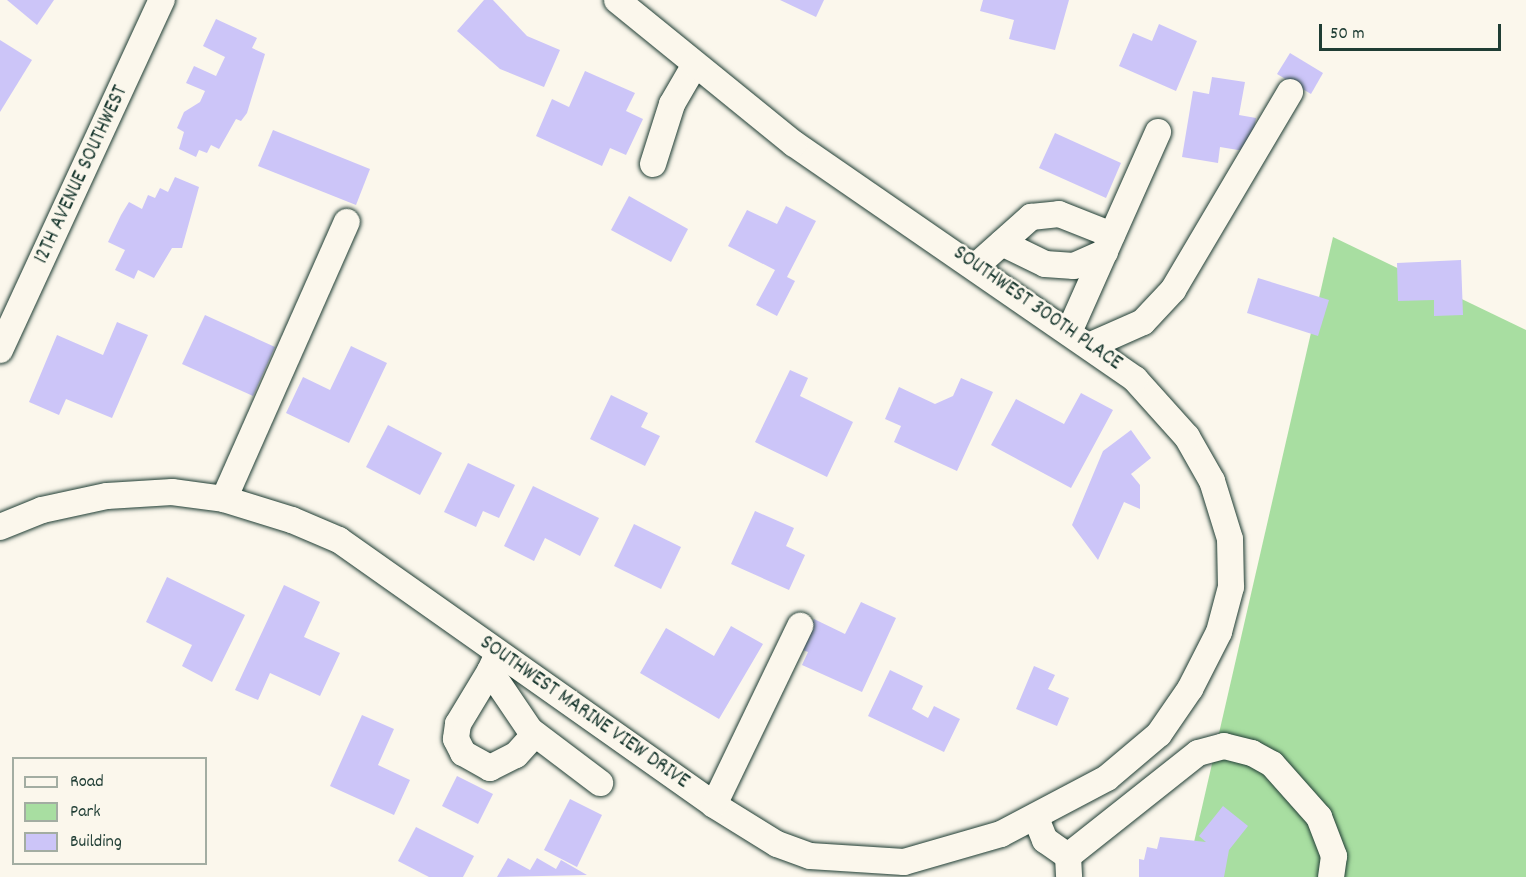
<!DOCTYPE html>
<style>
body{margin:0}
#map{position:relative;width:1526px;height:877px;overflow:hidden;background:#fbf7ec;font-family:Dekko,sans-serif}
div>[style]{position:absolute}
.green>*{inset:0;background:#a8dea1}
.building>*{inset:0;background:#ccc5f8}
.roads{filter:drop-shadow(0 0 2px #1f3d34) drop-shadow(0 0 2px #1f3d34)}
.minor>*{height:26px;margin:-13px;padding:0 13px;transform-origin:13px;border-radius:13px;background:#fbf7ec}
span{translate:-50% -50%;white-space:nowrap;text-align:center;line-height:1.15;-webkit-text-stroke:5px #fbf7ec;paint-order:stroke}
.street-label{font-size:21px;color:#1f3d34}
.legend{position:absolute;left:12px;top:757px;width:195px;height:108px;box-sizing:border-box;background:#fbf7ec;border:2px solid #a3ada2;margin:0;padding:8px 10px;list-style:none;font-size:18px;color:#1f3d34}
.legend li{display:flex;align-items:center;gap:12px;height:30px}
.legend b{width:30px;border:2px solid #a3ada2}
.scale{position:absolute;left:1319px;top:24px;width:182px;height:27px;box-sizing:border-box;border:3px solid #1f3d34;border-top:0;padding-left:8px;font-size:18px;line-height:21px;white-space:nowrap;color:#1f3d34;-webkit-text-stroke:4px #fbf7ec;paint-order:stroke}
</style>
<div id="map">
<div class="green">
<i style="clip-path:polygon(1333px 237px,1526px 330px,1526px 877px,1186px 877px)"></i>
</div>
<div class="building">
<i style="clip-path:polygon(7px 0,54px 0,37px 25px)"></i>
<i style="clip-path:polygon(484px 0,493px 0,527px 36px,560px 50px,544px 87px,500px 69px,457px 31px)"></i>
<i style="clip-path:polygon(780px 0,824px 0,816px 17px)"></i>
<i style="clip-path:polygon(983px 0,1069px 0,1055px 50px,1009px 39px,1014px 20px,980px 11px)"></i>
<i style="clip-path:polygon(216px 19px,257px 38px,252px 48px,265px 54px,247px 113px,241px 121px,236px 119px,219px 149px,211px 145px,207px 153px,199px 150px,196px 157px,179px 149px,184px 132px,177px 128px,184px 112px,200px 102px,205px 91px,186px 83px,194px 66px,216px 76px,225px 57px,203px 46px)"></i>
<i style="clip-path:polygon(1159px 24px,1197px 41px,1176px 91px,1119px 66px,1133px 33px,1152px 41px)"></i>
<i style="clip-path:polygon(0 40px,32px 60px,0 112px)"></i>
<i style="clip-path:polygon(1290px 53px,1323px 73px,1311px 94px,1277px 74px)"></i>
<i style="clip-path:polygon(585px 71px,635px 93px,626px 111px,643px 119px,626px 155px,610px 148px,602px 166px,536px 136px,552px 99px,569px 107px)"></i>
<i style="clip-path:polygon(1212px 77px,1245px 82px,1239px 115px,1256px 118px,1250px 152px,1220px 147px,1218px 163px,1182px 157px,1193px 91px,1209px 94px)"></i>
<i style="clip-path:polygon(273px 130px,370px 169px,356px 205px,258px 166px)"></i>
<i style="clip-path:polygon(1055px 133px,1121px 163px,1106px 198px,1039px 168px)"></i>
<i style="clip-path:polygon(175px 177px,199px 187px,182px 248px,172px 248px,154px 278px,138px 270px,134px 279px,115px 270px,125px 250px,108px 242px,121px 215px,129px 202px,142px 209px,148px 195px,155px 198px,160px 188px,168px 192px)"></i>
<i style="clip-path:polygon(629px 196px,688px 229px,671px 262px,611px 230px)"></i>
<i style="clip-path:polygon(786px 206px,816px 221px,787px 277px,795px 281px,777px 316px,756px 305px,775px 270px,728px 246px,747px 210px,777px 224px)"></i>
<i style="clip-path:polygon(1461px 260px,1463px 315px,1434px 316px,1434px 300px,1398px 301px,1397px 263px)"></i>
<i style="clip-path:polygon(1258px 278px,1329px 300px,1318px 336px,1247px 313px)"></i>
<i style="clip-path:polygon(205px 315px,275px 347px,253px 396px,182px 364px)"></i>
<i style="clip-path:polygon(117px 322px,148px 335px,112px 418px,66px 399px,59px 415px,29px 402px,57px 335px,103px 355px)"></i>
<i style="clip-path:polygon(351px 346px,387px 363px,349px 443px,286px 413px,303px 377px,330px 390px)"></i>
<i style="clip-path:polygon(790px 370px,808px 378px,800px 396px,853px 422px,827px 477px,755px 442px)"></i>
<i style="clip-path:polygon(961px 378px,993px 392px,957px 471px,894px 442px,901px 426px,885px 419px,899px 387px,935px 404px,953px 396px)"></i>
<i style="clip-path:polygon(1081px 393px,1113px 410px,1071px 488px,991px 445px,1016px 399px,1064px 424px)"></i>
<i style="clip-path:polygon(611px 395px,648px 413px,641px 427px,660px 436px,645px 466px,590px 439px)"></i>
<i style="clip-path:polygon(388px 425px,442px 453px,420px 495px,366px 467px)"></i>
<i style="clip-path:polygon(1131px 430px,1151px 458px,1131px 474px,1140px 485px,1140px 509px,1124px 502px,1098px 560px,1072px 525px,1103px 451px)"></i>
<i style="clip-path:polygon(468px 463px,515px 485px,499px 518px,483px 511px,476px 527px,444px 512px)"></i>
<i style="clip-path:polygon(533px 486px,599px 518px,580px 556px,545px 538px,534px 561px,504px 546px)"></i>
<i style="clip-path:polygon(755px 511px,794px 528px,786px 546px,805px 555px,789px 590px,731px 564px)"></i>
<i style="clip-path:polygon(634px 524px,681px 547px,661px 589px,614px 566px)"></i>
<i style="clip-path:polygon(167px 577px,245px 615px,212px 682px,182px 666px,192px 645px,146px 622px)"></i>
<i style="clip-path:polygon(284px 585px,320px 602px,304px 637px,340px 653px,320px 696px,270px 673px,258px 700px,235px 690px)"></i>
<i style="clip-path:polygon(861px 602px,896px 618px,862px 692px,802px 665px,808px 652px,800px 649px,814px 619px,845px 634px)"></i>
<i style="clip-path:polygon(731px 626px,763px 644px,719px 719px,640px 673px,666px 628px,714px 656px)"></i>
<i style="clip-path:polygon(1034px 666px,1055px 675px,1048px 689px,1069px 698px,1057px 726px,1016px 709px)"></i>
<i style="clip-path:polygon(890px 670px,923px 686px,912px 709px,928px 718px,934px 706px,960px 719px,944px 752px,868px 716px)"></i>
<i style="clip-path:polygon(362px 715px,394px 729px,378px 765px,410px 780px,394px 815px,330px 786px)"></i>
<i style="clip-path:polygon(457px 776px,493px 794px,478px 824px,442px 806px)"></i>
<i style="clip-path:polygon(570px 799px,602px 815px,577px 867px,544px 850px)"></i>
<i style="clip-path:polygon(1223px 806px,1248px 826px,1229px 850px,1224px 877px,1139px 877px,1139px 859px,1144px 860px,1147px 847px,1157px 849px,1160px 837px,1206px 842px,1199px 836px)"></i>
<i style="clip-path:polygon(416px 827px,474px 856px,463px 877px,429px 877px,398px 861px)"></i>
<i style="clip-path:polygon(508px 858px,530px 870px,537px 858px,556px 869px,561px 860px,587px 875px,497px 877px)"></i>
</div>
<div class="roads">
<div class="minor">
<i style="left:653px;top:164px;width:63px;rotate:-72.4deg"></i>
<i style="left:672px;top:104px;width:44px;rotate:-59.9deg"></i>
<i style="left:1002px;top:243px;width:48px;rotate:26deg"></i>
<i style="left:1045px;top:264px;width:29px;rotate:4deg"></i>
<i style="left:1074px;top:266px;width:34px;rotate:-24deg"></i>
<i style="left:976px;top:266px;width:74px;rotate:-41.7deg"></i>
<i style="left:1031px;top:217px;width:28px;rotate:-6deg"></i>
<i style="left:1059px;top:214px;width:57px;rotate:21.6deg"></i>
<i style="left:1069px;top:332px;width:219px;rotate:-66deg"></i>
<i style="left:1089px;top:346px;width:59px;rotate:-24deg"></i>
<i style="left:1143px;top:322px;width:44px;rotate:-46.8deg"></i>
<i style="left:1173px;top:290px;width:230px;rotate:-59.4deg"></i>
<i style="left:0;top:350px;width:386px;rotate:-65.2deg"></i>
<i style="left:224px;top:499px;width:303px;rotate:-66.1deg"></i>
<i style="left:0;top:527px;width:45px;rotate:-22deg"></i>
<i style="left:42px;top:510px;width:66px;rotate:-12.2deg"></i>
<i style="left:107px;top:496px;width:65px;rotate:-3.5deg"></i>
<i style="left:172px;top:492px;width:52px;rotate:7.7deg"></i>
<i style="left:224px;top:499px;width:71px;rotate:17.2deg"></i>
<i style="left:292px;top:520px;width:51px;rotate:23.1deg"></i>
<i style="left:339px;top:540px;width:459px;rotate:35.2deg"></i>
<i style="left:714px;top:805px;width:74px;rotate:31.8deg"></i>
<i style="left:777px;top:844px;width:35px;rotate:20deg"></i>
<i style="left:810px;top:856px;width:94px;rotate:3.7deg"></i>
<i style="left:904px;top:862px;width:101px;rotate:-16.1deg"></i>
<i style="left:1001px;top:834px;width:120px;rotate:-27.8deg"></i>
<i style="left:1107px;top:778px;width:68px;rotate:-40.2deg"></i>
<i style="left:1159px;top:734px;width:55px;rotate:-55.4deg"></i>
<i style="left:1190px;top:689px;width:64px;rotate:-63deg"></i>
<i style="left:1219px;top:632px;width:47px;rotate:-75.1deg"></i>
<i style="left:1231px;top:587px;width:48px;rotate:-91.2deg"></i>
<i style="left:1230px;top:539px;width:61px;rotate:-107.2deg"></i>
<i style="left:1212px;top:481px;width:51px;rotate:-119.6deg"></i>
<i style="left:1187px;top:437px;width:78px;rotate:-131.9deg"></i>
<i style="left:1135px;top:379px;width:414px;rotate:-145.4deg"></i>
<i style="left:794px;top:144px;width:228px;rotate:-140.9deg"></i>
<i style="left:496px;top:658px;width:14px;rotate:115deg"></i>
<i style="left:490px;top:671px;width:71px;rotate:55.9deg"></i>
<i style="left:530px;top:730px;width:88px;rotate:37.1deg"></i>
<i style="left:490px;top:671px;width:62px;rotate:121.1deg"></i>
<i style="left:458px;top:724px;width:15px;rotate:98deg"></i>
<i style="left:456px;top:739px;width:16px;rotate:63deg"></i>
<i style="left:463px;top:753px;width:31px;rotate:29deg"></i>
<i style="left:490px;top:768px;width:29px;rotate:-27deg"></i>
<i style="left:516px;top:755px;width:28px;rotate:-48deg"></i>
<i style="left:714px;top:805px;width:199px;rotate:-64.3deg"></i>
<i style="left:1036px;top:818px;width:24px;rotate:68deg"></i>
<i style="left:1045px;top:840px;width:28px;rotate:35deg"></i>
<i style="left:1068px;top:856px;width:21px;rotate:87deg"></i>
<i style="left:1068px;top:856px;width:166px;rotate:-38.4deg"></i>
<i style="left:1198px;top:753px;width:27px;rotate:-15deg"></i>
<i style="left:1224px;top:746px;width:29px;rotate:14deg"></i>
<i style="left:1252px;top:753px;width:23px;rotate:29deg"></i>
<i style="left:1272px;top:764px;width:71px;rotate:48.4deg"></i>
<i style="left:1319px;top:817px;width:42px;rotate:69deg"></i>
<i style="left:1334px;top:856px;width:21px;rotate:98deg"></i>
</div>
</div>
<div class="street-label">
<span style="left:82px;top:175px;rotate:-65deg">12TH AVENUE SOUTHWEST</span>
<span style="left:1037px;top:309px;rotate:35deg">SOUTHWEST 300TH PLACE</span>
<span style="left:584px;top:713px;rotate:35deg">SOUTHWEST MARINE VIEW DRIVE</span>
</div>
<ul class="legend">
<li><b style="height:8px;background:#fbf7ec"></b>Road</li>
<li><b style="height:16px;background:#a8dea1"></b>Park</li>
<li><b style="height:16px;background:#ccc5f8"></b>Building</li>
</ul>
<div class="scale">50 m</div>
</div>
